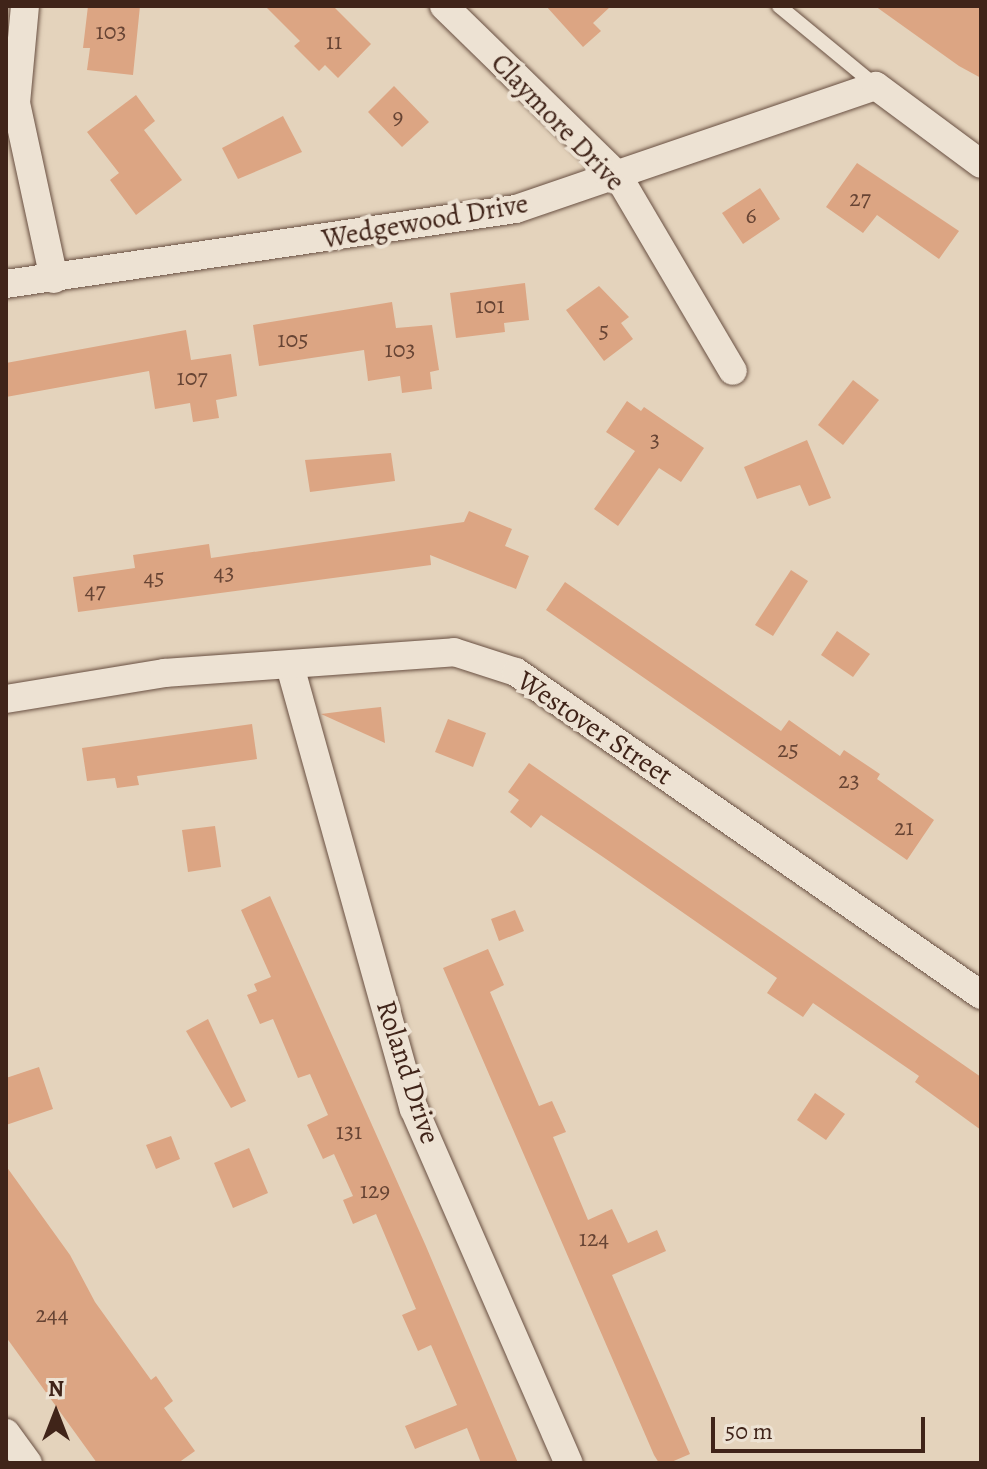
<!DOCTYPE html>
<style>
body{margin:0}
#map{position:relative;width:987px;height:1469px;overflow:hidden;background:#e4d3bc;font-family:Alegreya,serif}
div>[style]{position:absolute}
.building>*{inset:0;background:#dca583}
.roads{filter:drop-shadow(0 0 2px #695042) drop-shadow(0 0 2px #695042)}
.lane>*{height:14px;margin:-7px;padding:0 7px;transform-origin:7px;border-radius:7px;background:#ede2d3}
.street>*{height:28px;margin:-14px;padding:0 14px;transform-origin:14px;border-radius:14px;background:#ede2d3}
span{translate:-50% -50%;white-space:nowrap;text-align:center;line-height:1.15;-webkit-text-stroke:8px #ede2d3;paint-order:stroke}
.number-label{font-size:24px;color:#674434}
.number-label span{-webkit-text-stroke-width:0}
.street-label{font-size:28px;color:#402419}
.frame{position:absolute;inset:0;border:8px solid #402419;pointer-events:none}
.north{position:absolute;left:16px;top:1373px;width:80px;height:80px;-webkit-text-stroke:6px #ede2d3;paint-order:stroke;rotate:0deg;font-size:22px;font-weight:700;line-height:32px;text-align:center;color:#402419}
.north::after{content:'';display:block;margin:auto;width:28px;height:36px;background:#402419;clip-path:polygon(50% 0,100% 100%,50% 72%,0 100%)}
.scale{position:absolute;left:711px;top:1417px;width:214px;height:36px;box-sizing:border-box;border:4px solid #402419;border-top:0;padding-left:10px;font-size:24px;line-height:28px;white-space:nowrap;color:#402419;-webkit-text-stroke:6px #ede2d3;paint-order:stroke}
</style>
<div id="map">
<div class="building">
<i style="clip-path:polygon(88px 6px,140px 6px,133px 75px,87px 70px,90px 48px,83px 48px)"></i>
<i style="clip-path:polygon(265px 6px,333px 6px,371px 44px,338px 78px,325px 65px,319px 71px,294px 46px,300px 41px)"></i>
<i style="clip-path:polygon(546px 6px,611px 6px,593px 23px,601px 31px,583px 47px)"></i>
<i style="clip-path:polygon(875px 6px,981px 6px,981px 78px,959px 66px)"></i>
<i style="clip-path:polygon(394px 86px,429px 122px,402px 147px,368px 112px)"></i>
<i style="clip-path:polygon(136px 95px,155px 121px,144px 130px,182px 180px,136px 215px,110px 180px,119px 173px,87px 132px)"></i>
<i style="clip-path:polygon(283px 116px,302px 152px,238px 179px,222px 148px)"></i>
<i style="clip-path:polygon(857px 163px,959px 231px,939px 259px,877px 215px,863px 233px,826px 207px)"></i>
<i style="clip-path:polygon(760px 188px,780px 219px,743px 244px,722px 213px)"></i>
<i style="clip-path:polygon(525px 283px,529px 320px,504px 323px,505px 332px,456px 338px,450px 293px)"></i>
<i style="clip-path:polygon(599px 286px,629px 317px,621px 323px,633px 339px,604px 361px,566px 310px)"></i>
<i style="clip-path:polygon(392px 302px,396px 328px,432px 325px,439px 370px,430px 372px,432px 389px,402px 393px,400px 376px,368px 381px,364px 350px,259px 366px,253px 325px)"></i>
<i style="clip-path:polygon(186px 330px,191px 360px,231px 354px,237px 396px,216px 400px,219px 418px,193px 422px,190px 403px,155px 409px,149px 371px,6px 397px,6px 363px)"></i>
<i style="clip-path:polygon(853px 380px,879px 400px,843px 445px,818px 425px)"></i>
<i style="clip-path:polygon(627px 401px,641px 411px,644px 407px,704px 448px,681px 482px,659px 468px,618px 526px,594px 509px,635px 451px,606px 432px)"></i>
<i style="clip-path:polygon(807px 440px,831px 498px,809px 506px,800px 485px,757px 499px,744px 467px)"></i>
<i style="clip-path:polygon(391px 453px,395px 481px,310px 492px,305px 460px)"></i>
<i style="clip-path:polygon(469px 511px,512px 529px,505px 546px,529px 556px,516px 589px,430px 555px,431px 565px,78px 612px,73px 577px,135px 568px,133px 555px,209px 544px,211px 558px,464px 522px)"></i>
<i style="clip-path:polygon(791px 570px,808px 581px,773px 636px,755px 625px)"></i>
<i style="clip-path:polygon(565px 582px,781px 731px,789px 720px,840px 756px,844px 750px,880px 774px,877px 779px,934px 820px,907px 860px,546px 610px)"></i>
<i style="clip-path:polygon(837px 631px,870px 654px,853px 677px,821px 655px)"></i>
<i style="clip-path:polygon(381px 707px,385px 743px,321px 714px,353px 710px)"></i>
<i style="clip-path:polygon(448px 719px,486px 733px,473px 767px,435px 752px)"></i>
<i style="clip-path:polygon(252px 724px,257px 759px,137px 776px,139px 785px,117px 788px,115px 778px,87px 781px,82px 748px)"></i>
<i style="clip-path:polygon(529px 763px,981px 1077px,981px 1130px,915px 1082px,919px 1076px,813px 1003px,803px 1017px,767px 993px,777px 978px,606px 859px,541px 815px,531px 828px,510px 812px,519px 800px,508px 792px)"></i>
<i style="clip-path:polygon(215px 826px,221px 867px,188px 872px,182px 830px)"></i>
<i style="clip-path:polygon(270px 896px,425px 1244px,518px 1463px,481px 1463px,467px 1428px,415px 1449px,405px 1426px,457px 1405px,431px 1345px,418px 1351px,402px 1315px,416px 1309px,376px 1214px,353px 1224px,343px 1200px,353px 1196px,334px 1154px,323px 1159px,307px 1125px,328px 1115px,310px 1074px,298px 1078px,273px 1019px,260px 1024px,247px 995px,257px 991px,254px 984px,271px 977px,241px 910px)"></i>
<i style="clip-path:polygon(515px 910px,524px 931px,499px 941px,491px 919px)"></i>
<i style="clip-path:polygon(488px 949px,504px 985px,490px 992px,539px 1106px,552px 1101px,566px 1132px,553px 1137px,588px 1220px,612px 1209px,628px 1243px,657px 1230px,666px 1251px,612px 1275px,690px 1454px,669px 1463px,659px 1463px,654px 1455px,443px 968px)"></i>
<i style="clip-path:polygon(208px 1019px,246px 1101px,231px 1108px,186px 1031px)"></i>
<i style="clip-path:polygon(39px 1067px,53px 1109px,6px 1125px,6px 1078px)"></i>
<i style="clip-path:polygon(815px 1093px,845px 1114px,826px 1140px,797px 1120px)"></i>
<i style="clip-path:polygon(171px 1136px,180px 1159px,156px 1169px,146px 1145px)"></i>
<i style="clip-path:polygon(249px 1148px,268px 1193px,233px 1208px,214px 1163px)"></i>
<i style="clip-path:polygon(6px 1166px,70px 1255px,95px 1302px,151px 1380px,156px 1376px,173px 1401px,164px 1408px,195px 1451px,178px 1463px,97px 1463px,6px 1337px)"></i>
</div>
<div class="roads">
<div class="lane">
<i style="left:779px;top:6px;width:126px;rotate:39.5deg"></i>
</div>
<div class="street">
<i style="left:25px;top:6px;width:97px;rotate:95.3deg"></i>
<i style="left:16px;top:103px;width:180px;rotate:77.8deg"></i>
<i style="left:444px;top:6px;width:243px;rotate:44.3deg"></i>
<i style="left:618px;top:176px;width:226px;rotate:59.5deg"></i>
<i style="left:6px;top:284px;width:515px;rotate:-8.37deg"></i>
<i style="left:516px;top:209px;width:380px;rotate:-18.9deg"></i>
<i style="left:876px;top:86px;width:131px;rotate:36.6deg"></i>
<i style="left:290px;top:666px;width:460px;rotate:74.4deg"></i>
<i style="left:414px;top:1109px;width:386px;rotate:66.4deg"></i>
<i style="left:6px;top:699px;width:160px;rotate:-9.3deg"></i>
<i style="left:164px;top:673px;width:291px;rotate:-4.1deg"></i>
<i style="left:454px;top:652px;width:65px;rotate:17.9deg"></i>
<i style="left:516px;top:672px;width:566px;rotate:34.78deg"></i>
<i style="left:6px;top:1433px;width:37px;rotate:54deg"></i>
</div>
</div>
<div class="number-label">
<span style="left:111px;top:32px">103</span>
<span style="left:334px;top:42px">11</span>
<span style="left:398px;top:117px">9</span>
<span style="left:860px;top:199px">27</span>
<span style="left:751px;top:216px">6</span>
<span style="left:490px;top:306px">101</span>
<span style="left:604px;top:331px">5</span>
<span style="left:293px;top:340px">105</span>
<span style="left:400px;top:350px">103</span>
<span style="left:192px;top:378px">107</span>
<span style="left:655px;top:440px">3</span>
<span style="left:224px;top:573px">43</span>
<span style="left:154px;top:578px">45</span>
<span style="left:95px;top:591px">47</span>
<span style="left:788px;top:750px">25</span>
<span style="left:849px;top:781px">23</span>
<span style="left:904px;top:828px">21</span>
<span style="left:349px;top:1132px">131</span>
<span style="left:375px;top:1191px">129</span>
<span style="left:594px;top:1239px">124</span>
<span style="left:52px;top:1315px">244</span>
</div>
<div class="street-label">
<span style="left:558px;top:122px;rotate:46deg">Claymore Drive</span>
<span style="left:425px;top:221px;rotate:-10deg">Wedgewood Drive</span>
<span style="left:595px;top:728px;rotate:34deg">Westover Street</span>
<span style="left:408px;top:1072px;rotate:72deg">Roland Drive</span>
</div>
<div class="frame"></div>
<div class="north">N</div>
<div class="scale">50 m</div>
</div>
